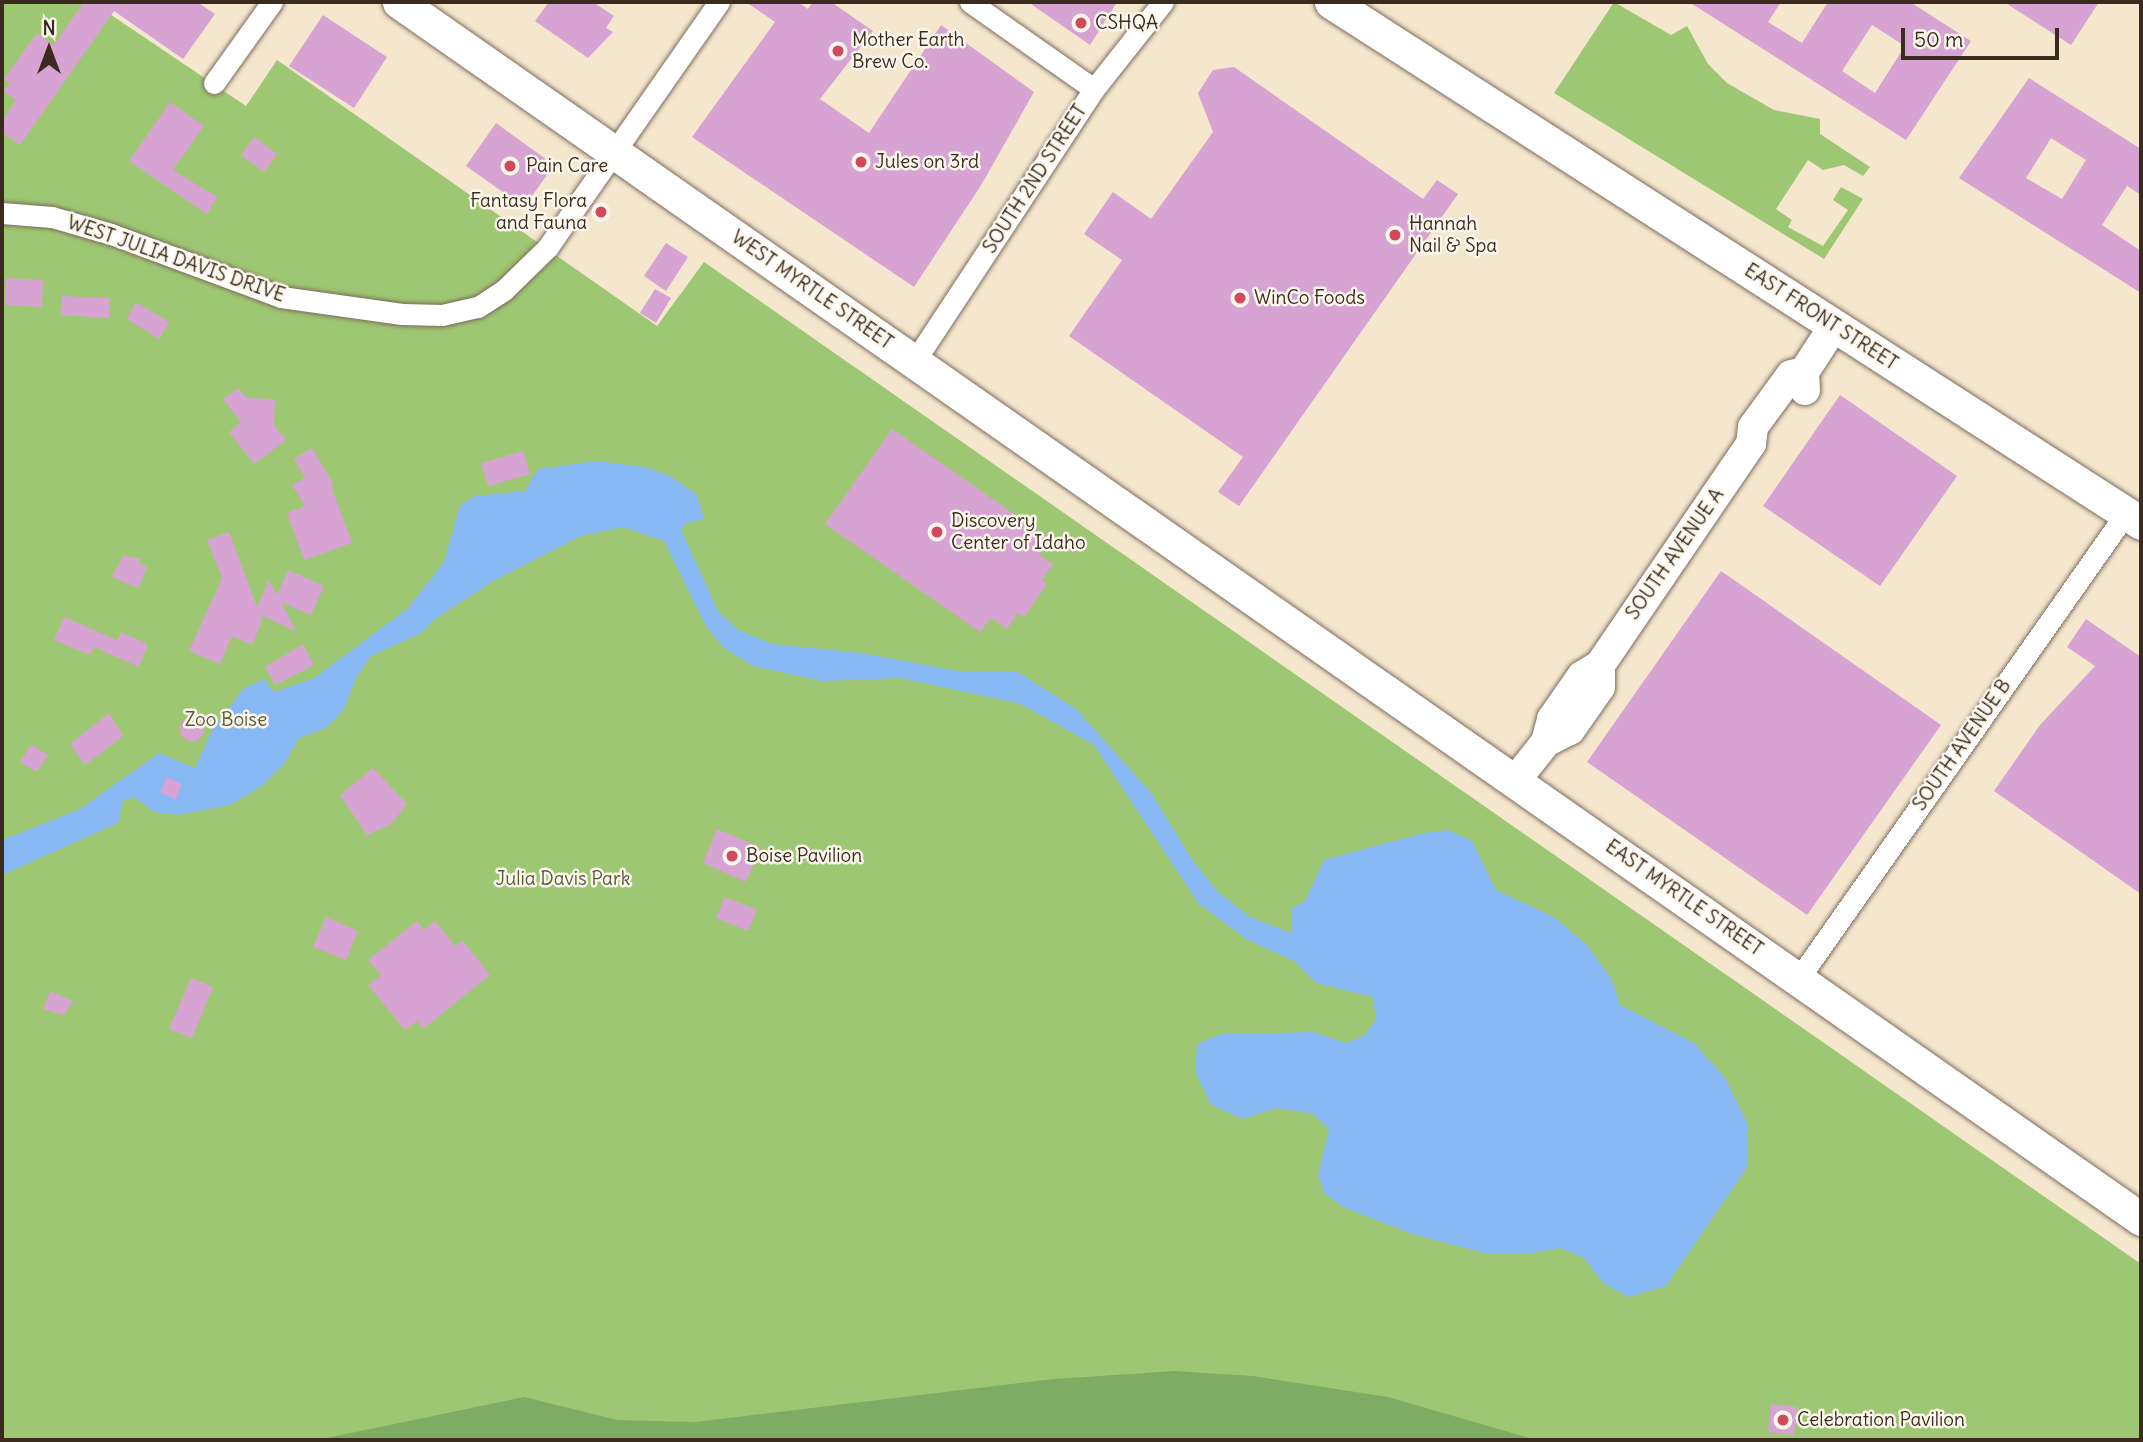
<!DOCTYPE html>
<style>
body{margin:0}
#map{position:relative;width:2143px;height:1442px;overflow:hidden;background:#f5e6ce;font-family:Delius,sans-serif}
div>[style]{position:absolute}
.green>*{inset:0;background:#9ec773}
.forest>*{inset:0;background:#7eac65}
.water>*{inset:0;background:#88b8f4}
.building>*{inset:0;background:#d7a3d2}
.round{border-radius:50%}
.roads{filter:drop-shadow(0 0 2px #7c6c5c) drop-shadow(0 0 2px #7c6c5c)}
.street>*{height:21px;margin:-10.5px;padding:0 10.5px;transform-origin:10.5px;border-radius:10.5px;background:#fff}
.secondary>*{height:30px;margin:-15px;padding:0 15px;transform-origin:15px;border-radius:15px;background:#fff}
.primary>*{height:33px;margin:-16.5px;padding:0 16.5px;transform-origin:16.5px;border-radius:16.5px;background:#fff}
.dots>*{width:19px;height:19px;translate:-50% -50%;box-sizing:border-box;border:4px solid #fbf7ec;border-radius:50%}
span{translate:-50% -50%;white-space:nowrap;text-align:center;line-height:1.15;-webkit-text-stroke:5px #fbf7ec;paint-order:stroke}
.poi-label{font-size:19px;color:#3b2a1e}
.left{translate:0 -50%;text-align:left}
.right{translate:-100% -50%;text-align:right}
.street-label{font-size:19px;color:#3b2a1e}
.park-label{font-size:19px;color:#595938}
.frame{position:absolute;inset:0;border:4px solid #3b2a1e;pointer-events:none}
.north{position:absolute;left:14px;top:14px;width:70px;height:70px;-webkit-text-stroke:5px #fbf7ec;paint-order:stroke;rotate:0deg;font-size:19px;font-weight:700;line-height:28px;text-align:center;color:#3b2a1e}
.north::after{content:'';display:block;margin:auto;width:24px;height:32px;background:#3b2a1e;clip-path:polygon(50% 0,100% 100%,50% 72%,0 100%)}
.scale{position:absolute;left:1901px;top:28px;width:158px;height:32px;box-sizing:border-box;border:4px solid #3b2a1e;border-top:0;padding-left:9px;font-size:21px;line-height:24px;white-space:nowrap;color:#3b2a1e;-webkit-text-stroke:5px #fbf7ec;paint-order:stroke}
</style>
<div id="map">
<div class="green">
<i style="clip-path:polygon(2px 2px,92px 2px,246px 106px,277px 60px,657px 326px,704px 262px,2141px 1264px,2141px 1440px,2px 1440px)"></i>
<i style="clip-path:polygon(1614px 2px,1671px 35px,1687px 26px,1708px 64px,1727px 83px,1774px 110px,1820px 119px,1820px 134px,1870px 167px,1863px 176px,1844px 165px,1823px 170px,1808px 160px,1776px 209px,1792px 220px,1788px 227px,1823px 246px,1848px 210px,1833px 200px,1841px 187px,1863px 199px,1824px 259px,1554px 93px)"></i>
</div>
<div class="forest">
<i style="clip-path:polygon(1175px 1371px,1253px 1376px,1388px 1397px,1536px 1440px,317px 1440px,524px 1397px,617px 1420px,695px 1422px,1054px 1379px)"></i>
</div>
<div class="water">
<i style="clip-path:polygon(595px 461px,646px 467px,672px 477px,697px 495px,704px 519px,686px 523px,681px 530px,718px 611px,738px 630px,772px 644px,862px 653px,958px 671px,1018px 672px,1076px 709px,1152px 794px,1191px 858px,1217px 891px,1250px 917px,1291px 933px,1291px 909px,1305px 901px,1324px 860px,1423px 833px,1447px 830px,1472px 841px,1496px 890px,1554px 917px,1587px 945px,1612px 980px,1620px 1005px,1694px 1043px,1726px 1079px,1748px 1125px,1748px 1166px,1666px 1286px,1628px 1297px,1603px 1283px,1584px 1258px,1560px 1248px,1532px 1253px,1485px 1253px,1412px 1234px,1343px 1207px,1324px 1193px,1318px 1174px,1329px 1130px,1313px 1114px,1277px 1108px,1242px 1119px,1210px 1104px,1195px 1071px,1197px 1044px,1221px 1034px,1313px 1032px,1346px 1043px,1365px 1035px,1376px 1019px,1373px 997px,1316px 983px,1294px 961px,1246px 939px,1199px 904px,1094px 745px,1021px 704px,900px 678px,822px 681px,753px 666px,724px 648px,707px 628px,664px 541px,623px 527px,581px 536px,493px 581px,435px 619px,421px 633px,371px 656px,356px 678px,344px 709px,326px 728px,299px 738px,284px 764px,262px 786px,230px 805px,177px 815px,154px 812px,134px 797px,123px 801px,118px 823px,2px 875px,2px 840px,80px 809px,159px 753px,195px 768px,212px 730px,243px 689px,264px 679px,274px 692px,314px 678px,407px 609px,444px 562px,460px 506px,474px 496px,525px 491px,538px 469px)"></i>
</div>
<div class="building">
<i style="clip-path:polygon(84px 2px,197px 2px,215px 14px,183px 59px,114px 11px,20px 145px,2px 132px,2px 121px,16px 100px,3px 91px,10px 83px,4px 79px,37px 33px,54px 45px)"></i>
<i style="clip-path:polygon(549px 2px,593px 2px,614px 16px,606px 28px,613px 32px,588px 58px,535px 21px)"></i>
<i style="clip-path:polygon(746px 2px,798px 2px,808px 9px,813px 2px,831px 2px,873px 31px,820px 99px,869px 133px,941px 25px,1034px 92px,980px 187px,914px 287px,692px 137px,775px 22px)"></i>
<i style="clip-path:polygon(1028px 2px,1117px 2px,1090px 45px)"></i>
<i style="clip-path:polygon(evenodd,1689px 2px,1781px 2px,1768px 22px,1802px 43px,1828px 2px,1910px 2px,1971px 41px,1906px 140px,1689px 2px,1872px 25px,1905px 46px,1875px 93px,1842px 71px,1872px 25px)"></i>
<i style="clip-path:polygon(2004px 2px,2099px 2px,2071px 45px)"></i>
<i style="clip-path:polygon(323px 15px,387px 57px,354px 108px,289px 66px)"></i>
<i style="clip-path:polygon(1234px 67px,1423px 199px,1437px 180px,1458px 194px,1239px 506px,1218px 492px,1243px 457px,1069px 336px,1122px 260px,1084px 234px,1113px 192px,1151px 219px,1213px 132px,1198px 93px,1213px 70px)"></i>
<i style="clip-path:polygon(evenodd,2029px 78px,2141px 149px,2141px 195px,2127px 186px,2102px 225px,2141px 251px,2141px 293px,1959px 178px,2029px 78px,2051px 138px,2086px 160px,2062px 199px,2026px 178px,2051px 138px)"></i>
<i style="clip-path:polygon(170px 102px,204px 126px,173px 170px,217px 197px,207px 214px,129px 161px)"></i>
<i style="clip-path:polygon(496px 123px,554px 165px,524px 207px,466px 166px)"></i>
<i style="clip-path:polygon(254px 137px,277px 154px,264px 172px,241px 155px)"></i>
<i style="clip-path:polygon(666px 243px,688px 257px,666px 291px,644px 276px)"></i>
<i style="clip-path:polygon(6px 278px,43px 280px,42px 307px,5px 305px)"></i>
<i style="clip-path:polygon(655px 289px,671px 298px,656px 323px,640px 313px)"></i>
<i style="clip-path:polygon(62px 296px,110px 298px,109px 318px,61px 315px)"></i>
<i style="clip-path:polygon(136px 302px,169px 322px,159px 339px,127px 319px)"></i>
<i style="clip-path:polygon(238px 388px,246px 398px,275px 399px,274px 425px,286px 440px,254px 464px,229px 432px,241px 422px,223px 399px)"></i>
<i style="clip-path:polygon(1840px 395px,1957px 476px,1880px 586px,1763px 506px)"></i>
<i style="clip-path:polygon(892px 429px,1050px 539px,1039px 555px,1053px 564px,1042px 580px,1047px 584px,1024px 617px,1018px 613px,1007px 629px,991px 618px,980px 632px,825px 524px)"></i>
<i style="clip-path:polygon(312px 448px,334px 485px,331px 486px,352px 543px,304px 560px,287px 513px,305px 506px,292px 485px,305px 478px,294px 459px)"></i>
<i style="clip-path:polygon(523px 451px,530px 474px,488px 486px,481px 463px)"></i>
<i style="clip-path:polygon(229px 532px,257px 607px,269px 580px,277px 595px,288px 570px,324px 586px,311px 615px,281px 602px,296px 631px,260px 615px,262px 621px,252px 645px,232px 636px,220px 664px,189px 651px,222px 578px,207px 540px)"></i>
<i style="clip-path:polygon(123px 556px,141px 558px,139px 563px,147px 567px,138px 588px,112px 577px)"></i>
<i style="clip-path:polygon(1721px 571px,1941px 725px,1807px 915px,1587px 762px)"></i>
<i style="clip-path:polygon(64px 617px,117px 640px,121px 632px,148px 644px,139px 667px,94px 647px,90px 655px,54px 640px)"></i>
<i style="clip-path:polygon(2086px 619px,2141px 657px,2141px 894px,1994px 791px,2040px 725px,2095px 666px,2067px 647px)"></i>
<i style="clip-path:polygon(303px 644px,314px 665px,275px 685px,265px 667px)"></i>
<i style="clip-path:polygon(109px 713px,123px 736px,85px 765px,70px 744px)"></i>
<i class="round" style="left:180px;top:717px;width:24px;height:24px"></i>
<i style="clip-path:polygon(31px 745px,48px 755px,37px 772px,20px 762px)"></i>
<i style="clip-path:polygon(373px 768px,407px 804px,391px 824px,367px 835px,340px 795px)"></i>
<i style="clip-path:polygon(167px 777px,182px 784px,176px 799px,160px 793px)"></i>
<i style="clip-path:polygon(717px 829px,761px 848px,746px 882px,703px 863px)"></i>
<i style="clip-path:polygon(725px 897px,757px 910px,748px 931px,716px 918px)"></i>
<i style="clip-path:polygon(326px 917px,358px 931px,346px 960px,313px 947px)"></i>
<i style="clip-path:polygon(417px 921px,424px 930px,435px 921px,455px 946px,462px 940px,490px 975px,423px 1029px,417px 1021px,405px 1030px,368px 985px,381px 975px,368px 960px)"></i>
<i style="clip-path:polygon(191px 978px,213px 987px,192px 1038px,169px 1029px)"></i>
<i style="clip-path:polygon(50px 991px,73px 1001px,64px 1015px,43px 1009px)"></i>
<i style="clip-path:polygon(1771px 1404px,1797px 1407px,1794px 1435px,1768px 1432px)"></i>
</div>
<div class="roads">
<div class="street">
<i style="left:970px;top:2px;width:151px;rotate:35.1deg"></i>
<i style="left:214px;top:83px;width:100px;rotate:-54.4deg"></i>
<i style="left:2px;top:213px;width:50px;rotate:4.6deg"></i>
<i style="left:52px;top:217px;width:61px;rotate:16.1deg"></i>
<i style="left:111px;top:234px;width:181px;rotate:20.3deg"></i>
<i style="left:281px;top:297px;width:122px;rotate:8deg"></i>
<i style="left:402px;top:314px;width:40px;rotate:1.4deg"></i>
<i style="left:442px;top:315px;width:37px;rotate:-13deg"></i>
<i style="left:478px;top:307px;width:31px;rotate:-33deg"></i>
<i style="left:504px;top:290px;width:62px;rotate:-44.3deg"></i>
<i style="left:548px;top:247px;width:299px;rotate:-55.1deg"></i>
<i style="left:914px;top:362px;width:327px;rotate:-56.6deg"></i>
<i style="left:1094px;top:89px;width:111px;rotate:-51.6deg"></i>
<i style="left:1799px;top:978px;width:568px;rotate:-54.88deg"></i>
</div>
<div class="secondary">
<i style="left:1805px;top:390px;width:18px;rotate:-93deg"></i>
<i style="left:1804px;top:372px;width:55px;rotate:-56.9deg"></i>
<i style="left:1546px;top:742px;width:27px;rotate:-27deg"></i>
<i style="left:1570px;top:730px;width:52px;rotate:-55.1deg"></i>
<i style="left:1600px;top:687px;width:22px;rotate:-90deg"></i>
<i style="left:1515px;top:781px;width:50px;rotate:-51.5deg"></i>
<i style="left:1546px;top:742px;width:24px;rotate:-75deg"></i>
<i style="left:1552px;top:719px;width:52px;rotate:-55.1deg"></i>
<i style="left:1582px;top:676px;width:21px;rotate:-31deg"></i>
<i style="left:1600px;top:665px;width:268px;rotate:-55.7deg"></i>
<i style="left:1751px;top:444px;width:17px;rotate:-83deg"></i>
<i style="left:1753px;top:427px;width:64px;rotate:-53.8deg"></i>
<i style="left:1791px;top:375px;width:13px;rotate:-13deg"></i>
</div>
<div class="primary">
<i style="left:399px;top:2px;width:2125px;rotate:34.94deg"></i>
<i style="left:1331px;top:2px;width:963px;rotate:32.75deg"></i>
</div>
</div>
<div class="dots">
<i style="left:1081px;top:23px;background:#d1495b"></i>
<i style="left:838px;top:51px;background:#d1495b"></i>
<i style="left:861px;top:162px;background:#d1495b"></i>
<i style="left:510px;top:166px;background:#d1495b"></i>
<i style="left:601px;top:212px;background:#d1495b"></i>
<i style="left:1395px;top:235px;background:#d1495b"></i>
<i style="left:1240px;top:298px;background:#d1495b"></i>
<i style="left:937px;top:532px;background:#d1495b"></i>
<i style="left:732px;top:856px;background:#d1495b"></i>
<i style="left:1783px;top:1420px;background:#d1495b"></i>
</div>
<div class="poi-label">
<span class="left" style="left:1095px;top:23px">CSHQA</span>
<span class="left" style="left:852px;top:51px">Mother Earth<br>Brew Co.</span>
<span class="left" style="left:875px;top:162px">Jules on 3rd</span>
<span class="left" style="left:526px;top:166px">Pain Care</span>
<span class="right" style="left:587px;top:212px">Fantasy Flora<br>and Fauna</span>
<span class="left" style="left:1409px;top:235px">Hannah<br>Nail &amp; Spa</span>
<span class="left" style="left:1254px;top:298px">WinCo Foods</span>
<span class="left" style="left:951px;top:532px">Discovery<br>Center of Idaho</span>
<span class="left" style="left:746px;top:856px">Boise Pavilion</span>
<span class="left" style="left:1797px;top:1420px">Celebration Pavilion</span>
</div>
<div class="street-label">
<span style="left:1035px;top:179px;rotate:-57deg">SOUTH 2ND STREET</span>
<span style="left:176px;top:259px;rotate:19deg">WEST JULIA DAVIS DRIVE</span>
<span style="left:812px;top:290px;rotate:35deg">WEST MYRTLE STREET</span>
<span style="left:1821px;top:317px;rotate:33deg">EAST FRONT STREET</span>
<span style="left:1675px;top:554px;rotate:-55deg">SOUTH AVENUE A</span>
<span style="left:1962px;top:745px;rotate:-55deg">SOUTH AVENUE B</span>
<span style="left:1684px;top:898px;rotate:35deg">EAST MYRTLE STREET</span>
</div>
<div class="park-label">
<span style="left:226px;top:720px">Zoo Boise</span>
<span style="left:563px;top:879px">Julia Davis Park</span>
</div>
<div class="frame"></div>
<div class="north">N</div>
<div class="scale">50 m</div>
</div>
